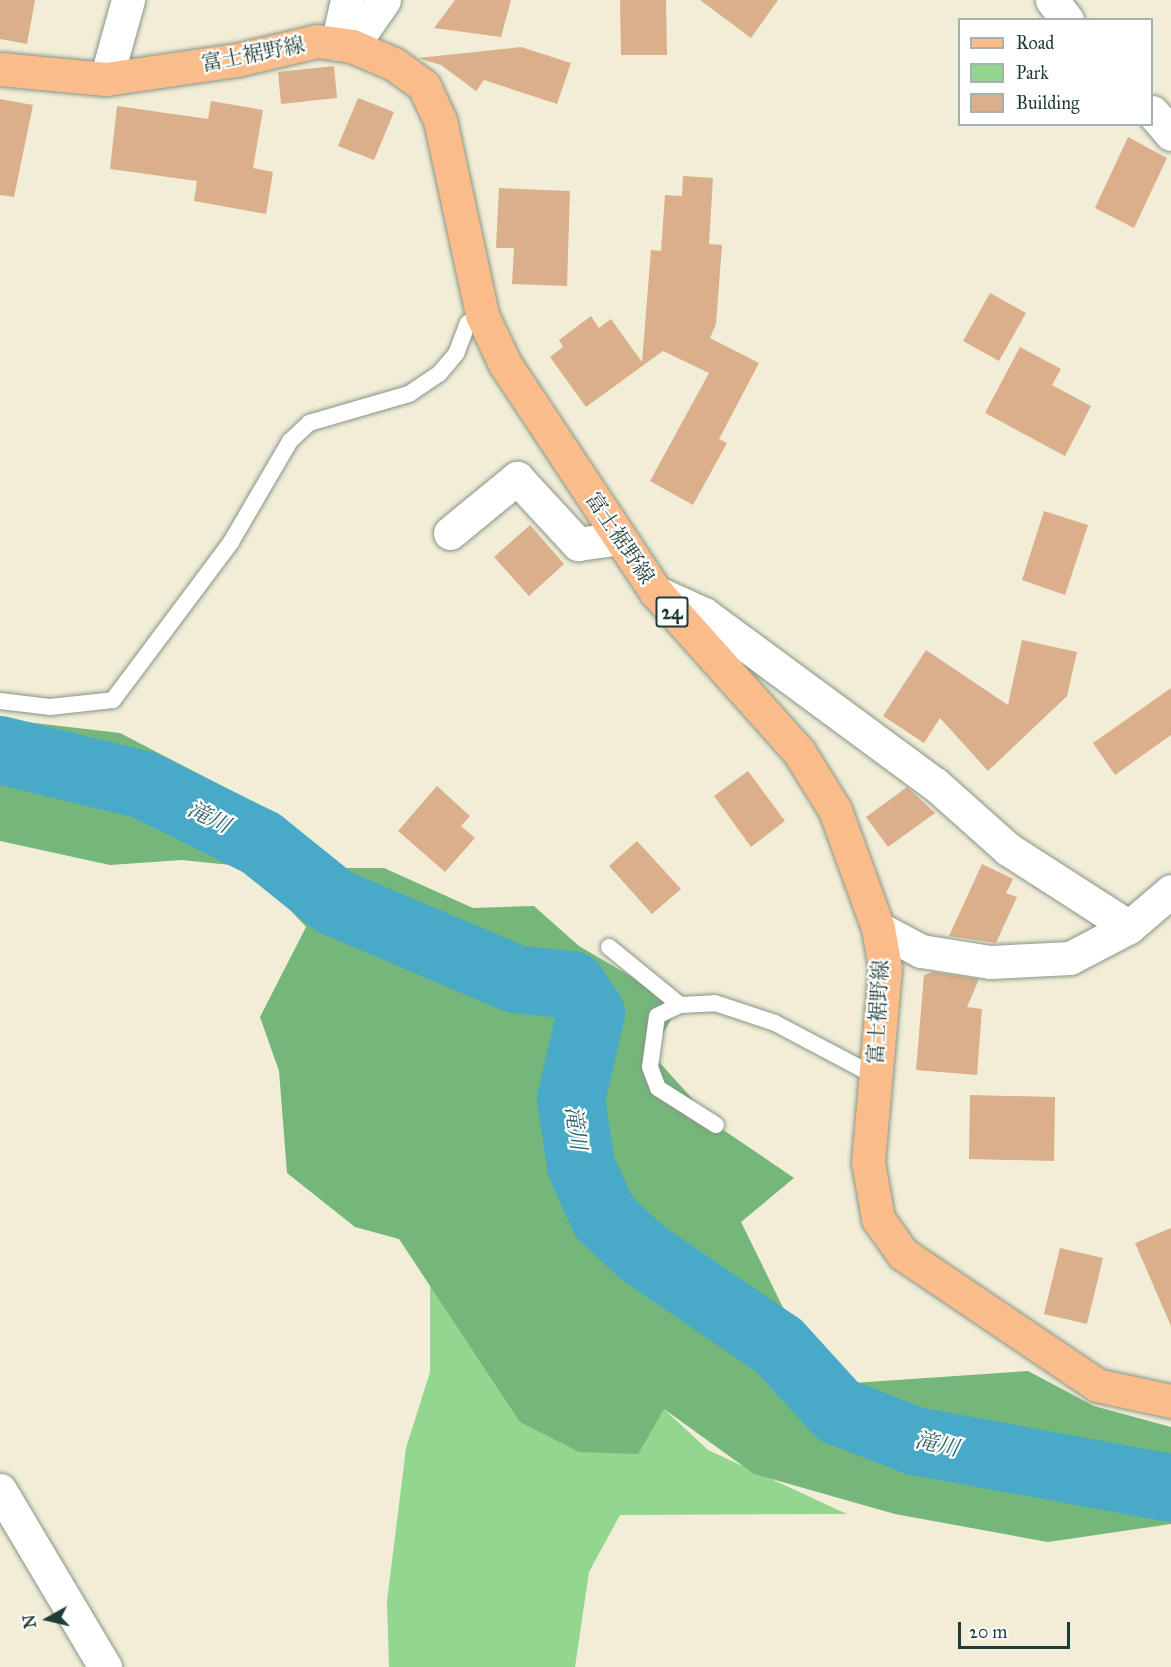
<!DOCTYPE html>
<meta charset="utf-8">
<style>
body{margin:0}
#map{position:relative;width:1171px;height:1667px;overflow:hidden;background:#f1edd7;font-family:"IM FELL Great Primer","Noto Serif JP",serif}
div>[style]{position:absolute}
.green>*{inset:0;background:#92d68f}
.forest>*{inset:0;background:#75b77a}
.river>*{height:68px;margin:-34px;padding:0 34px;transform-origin:34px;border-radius:34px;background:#48aac7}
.building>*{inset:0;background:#dcaf8c}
.roads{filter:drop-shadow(0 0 2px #889586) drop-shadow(0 0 2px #889586)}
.service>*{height:16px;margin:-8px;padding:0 8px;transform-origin:8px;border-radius:8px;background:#fff}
.minor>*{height:33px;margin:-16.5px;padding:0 16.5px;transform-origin:16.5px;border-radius:16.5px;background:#fff}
.primary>*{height:33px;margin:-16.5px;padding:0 16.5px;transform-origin:16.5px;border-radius:16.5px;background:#f9bc8a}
span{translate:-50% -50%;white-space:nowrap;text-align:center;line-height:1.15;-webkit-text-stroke:4.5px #fff;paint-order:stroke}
.shield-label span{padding:2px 4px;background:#fff;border:2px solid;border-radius:4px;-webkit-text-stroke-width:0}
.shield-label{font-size:20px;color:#1f3d34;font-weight:700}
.street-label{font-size:21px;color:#1f3d34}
.water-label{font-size:22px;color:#2d6367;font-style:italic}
.legend{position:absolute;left:958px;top:18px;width:195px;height:108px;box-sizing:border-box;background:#fff;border:2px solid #a5b1ae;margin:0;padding:8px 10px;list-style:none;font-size:18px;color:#1f3d34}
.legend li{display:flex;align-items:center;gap:12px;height:30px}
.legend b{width:30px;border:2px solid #a5b1ae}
.north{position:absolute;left:18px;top:1589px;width:60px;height:60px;-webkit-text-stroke:4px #fff;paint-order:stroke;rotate:262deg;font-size:16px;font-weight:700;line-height:24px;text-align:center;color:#1f3d34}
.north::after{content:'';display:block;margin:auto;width:21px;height:27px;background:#1f3d34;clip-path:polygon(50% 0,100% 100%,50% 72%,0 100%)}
.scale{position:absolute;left:958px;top:1622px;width:112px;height:27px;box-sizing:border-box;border:3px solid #1f3d34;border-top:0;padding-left:8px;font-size:18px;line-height:21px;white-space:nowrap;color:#1f3d34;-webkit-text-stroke:4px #fff;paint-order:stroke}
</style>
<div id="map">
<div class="green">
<i style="clip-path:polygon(430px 1286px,469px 1324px,664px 1409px,708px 1450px,847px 1514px,620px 1515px,589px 1572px,575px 1667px,389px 1667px,387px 1601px,406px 1448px,430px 1372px)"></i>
</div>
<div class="forest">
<i style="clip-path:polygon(0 719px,120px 733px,257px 804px,335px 868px,384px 868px,473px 908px,534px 906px,579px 946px,680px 1005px,651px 1053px,716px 1125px,794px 1178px,741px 1222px,795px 1332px,853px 1383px,1028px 1371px,1094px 1406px,1171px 1427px,1171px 1524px,1048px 1542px,895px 1514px,754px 1474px,664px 1409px,638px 1454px,579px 1452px,520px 1422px,399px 1239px,355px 1227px,287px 1173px,279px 1071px,260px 1017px,306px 927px,250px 867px,182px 860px,110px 865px,0 841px)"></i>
</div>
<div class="river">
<i style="left:0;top:750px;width:148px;rotate:13.7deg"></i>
<i style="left:144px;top:785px;width:131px;rotate:26.4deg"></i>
<i style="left:261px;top:843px;width:94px;rotate:38.9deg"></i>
<i style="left:334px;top:902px;width:197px;rotate:23deg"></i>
<i style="left:515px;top:979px;width:57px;rotate:6deg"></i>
<i style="left:572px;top:985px;width:34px;rotate:56deg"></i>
<i style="left:591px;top:1013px;width:88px;rotate:103.1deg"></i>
<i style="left:571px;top:1099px;width:68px;rotate:81.5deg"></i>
<i style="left:581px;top:1166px;width:56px;rotate:65.7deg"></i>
<i style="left:604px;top:1217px;width:54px;rotate:42.8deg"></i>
<i style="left:644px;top:1254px;width:163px;rotate:34.3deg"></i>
<i style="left:779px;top:1346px;width:88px;rotate:47.8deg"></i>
<i style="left:838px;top:1411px;width:83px;rotate:21.3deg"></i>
<i style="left:915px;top:1441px;width:260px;rotate:10.4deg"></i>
</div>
<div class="building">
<i style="clip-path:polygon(0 0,35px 0,27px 44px,0 39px)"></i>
<i style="clip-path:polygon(455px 0,511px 0,501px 37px,434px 28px)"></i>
<i style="clip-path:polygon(620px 0,666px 0,667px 55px,621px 55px)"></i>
<i style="clip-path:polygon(700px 0,778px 0,751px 38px)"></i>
<i style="clip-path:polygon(521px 47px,571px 63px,557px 104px,484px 80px,476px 91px,441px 65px,418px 58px)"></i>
<i style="clip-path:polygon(334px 66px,337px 98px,281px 104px,278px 72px)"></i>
<i style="clip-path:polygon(358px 98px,394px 112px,374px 160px,338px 146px)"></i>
<i style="clip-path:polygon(0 99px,33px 105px,14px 197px,0 195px)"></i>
<i style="clip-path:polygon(211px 101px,263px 110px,253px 168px,273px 172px,266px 214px,194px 201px,197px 181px,110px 169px,117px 106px,208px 119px)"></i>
<i style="clip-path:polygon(1128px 137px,1167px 158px,1134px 228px,1095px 208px)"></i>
<i style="clip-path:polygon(683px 176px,713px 178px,709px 244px,722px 245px,716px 324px,710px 338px,759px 363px,719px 439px,727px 443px,693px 505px,650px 481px,709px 373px,663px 351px,586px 407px,550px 357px,563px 347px,559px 340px,591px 316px,599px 328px,611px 319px,642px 362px,651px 250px,661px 251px,665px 195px,682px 196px)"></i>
<i style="clip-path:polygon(499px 188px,570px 191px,567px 286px,512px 284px,514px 248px,496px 248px)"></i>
<i style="clip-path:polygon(990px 293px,1026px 313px,999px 361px,963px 341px)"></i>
<i style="clip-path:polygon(1020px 347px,1061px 369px,1052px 385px,1091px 406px,1065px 456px,985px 413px)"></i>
<i style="clip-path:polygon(1044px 511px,1088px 525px,1065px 595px,1022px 580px)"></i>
<i style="clip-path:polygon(530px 525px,564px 564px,529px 596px,494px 557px)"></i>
<i style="clip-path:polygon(1022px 640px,1077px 652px,1067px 696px,988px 771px,940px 718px,924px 743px,883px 716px,926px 650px,1008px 705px)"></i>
<i style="clip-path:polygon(1171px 688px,1171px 735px,1115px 775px,1093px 743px)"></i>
<i style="clip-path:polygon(748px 771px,785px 821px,751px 847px,714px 796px)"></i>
<i style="clip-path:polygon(437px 786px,470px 816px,461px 826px,475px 838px,445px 872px,398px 831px)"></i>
<i style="clip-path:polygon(907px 787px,935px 813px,888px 847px,866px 817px)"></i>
<i style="clip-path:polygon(637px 841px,681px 889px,652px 914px,609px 866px)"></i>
<i style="clip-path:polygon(982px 864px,1013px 879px,1006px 893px,1017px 897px,996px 943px,949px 936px)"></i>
<i style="clip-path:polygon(933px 972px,979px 979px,967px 1007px,982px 1009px,977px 1075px,916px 1070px,924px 975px)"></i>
<i style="clip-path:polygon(970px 1095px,1055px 1097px,1054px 1161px,969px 1159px)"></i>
<i style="clip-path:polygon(1171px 1228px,1171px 1326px,1135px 1243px)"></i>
<i style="clip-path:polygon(1060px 1248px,1103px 1258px,1087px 1324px,1044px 1314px)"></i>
</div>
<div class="roads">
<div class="service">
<i style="left:0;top:701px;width:50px;rotate:6.8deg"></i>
<i style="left:50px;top:707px;width:63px;rotate:-6.3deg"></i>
<i style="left:113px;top:700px;width:197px;rotate:-53.2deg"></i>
<i style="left:231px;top:542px;width:117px;rotate:-59.7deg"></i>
<i style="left:290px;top:441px;width:26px;rotate:-43deg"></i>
<i style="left:309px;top:423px;width:104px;rotate:-16.2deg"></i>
<i style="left:409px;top:394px;width:36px;rotate:-34deg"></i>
<i style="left:439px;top:374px;width:26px;rotate:-50deg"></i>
<i style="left:456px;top:354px;width:33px;rotate:-69deg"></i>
<i style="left:468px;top:323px;width:16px;rotate:-30deg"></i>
<i style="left:609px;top:947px;width:92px;rotate:39.2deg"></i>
<i style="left:716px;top:1125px;width:69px;rotate:-147.5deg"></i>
<i style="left:658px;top:1088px;width:22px;rotate:-111deg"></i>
<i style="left:650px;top:1067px;width:51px;rotate:-82.2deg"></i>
<i style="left:657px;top:1016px;width:25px;rotate:-26deg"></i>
<i style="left:680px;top:1005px;width:35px;rotate:-3deg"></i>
<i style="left:715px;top:1003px;width:63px;rotate:18.4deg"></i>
<i style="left:775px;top:1023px;width:113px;rotate:27.9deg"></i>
</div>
<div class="minor">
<i style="left:1052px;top:0;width:25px;rotate:53deg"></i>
<i style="left:337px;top:44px;width:45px;rotate:-77.2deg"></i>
<i style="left:352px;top:46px;width:56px;rotate:-55.2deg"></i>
<i style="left:106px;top:79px;width:82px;rotate:-74.4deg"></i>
<i style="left:1152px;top:112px;width:29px;rotate:49deg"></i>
<i style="left:450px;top:533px;width:87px;rotate:-39.4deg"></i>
<i style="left:517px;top:478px;width:90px;rotate:47.3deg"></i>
<i style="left:578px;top:544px;width:42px;rotate:-8.1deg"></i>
<i style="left:656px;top:592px;width:53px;rotate:24.6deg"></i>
<i style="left:704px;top:614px;width:287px;rotate:36.4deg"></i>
<i style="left:935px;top:784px;width:98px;rotate:41.7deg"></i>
<i style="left:1008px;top:849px;width:144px;rotate:32.8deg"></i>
<i style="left:878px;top:928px;width:49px;rotate:28.1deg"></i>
<i style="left:921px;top:951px;width:70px;rotate:9.1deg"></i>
<i style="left:990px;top:962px;width:80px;rotate:-2.9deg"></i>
<i style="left:1070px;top:958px;width:67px;rotate:-27.7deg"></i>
<i style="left:1129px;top:927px;width:55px;rotate:-40.6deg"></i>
<i style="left:0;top:1490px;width:206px;rotate:59.3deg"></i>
</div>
<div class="primary">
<i style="left:0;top:69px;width:106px;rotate:5.4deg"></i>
<i style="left:106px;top:79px;width:132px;rotate:-8.3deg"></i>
<i style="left:237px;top:60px;width:82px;rotate:-13.4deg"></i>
<i style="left:317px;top:41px;width:35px;rotate:8deg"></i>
<i style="left:352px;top:46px;width:46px;rotate:23.2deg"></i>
<i style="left:394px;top:64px;width:37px;rotate:36deg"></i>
<i style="left:424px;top:86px;width:38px;rotate:65deg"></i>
<i style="left:440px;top:120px;width:199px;rotate:77.8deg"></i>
<i style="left:482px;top:315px;width:54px;rotate:64.9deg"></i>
<i style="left:505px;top:364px;width:273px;rotate:56.5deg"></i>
<i style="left:656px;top:592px;width:215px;rotate:48.2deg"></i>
<i style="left:799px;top:752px;width:68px;rotate:58.2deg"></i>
<i style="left:835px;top:810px;width:126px;rotate:70deg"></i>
<i style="left:878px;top:928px;width:41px;rotate:80.1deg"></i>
<i style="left:885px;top:968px;width:195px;rotate:95deg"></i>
<i style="left:868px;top:1162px;width:58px;rotate:80deg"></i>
<i style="left:878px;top:1219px;width:43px;rotate:54.5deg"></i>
<i style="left:903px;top:1254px;width:234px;rotate:34deg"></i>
<i style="left:1097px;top:1385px;width:76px;rotate:12.2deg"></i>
</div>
</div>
<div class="shield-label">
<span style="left:672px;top:612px">24</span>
</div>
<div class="street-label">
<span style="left:253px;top:54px;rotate:-11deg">富士裾野線</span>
<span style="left:620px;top:538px;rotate:56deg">富士裾野線</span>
<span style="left:878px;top:1012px;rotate:-87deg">富士裾野線</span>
</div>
<div class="water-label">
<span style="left:209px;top:817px;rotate:26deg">滝川</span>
<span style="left:576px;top:1128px;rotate:82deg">滝川</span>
<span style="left:937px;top:1444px;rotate:12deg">滝川</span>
</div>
<ul class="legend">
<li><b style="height:8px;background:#f9bc8a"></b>Road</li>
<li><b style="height:16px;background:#92d68f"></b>Park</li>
<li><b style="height:16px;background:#dcaf8c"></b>Building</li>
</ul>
<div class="north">N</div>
<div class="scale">20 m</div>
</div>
